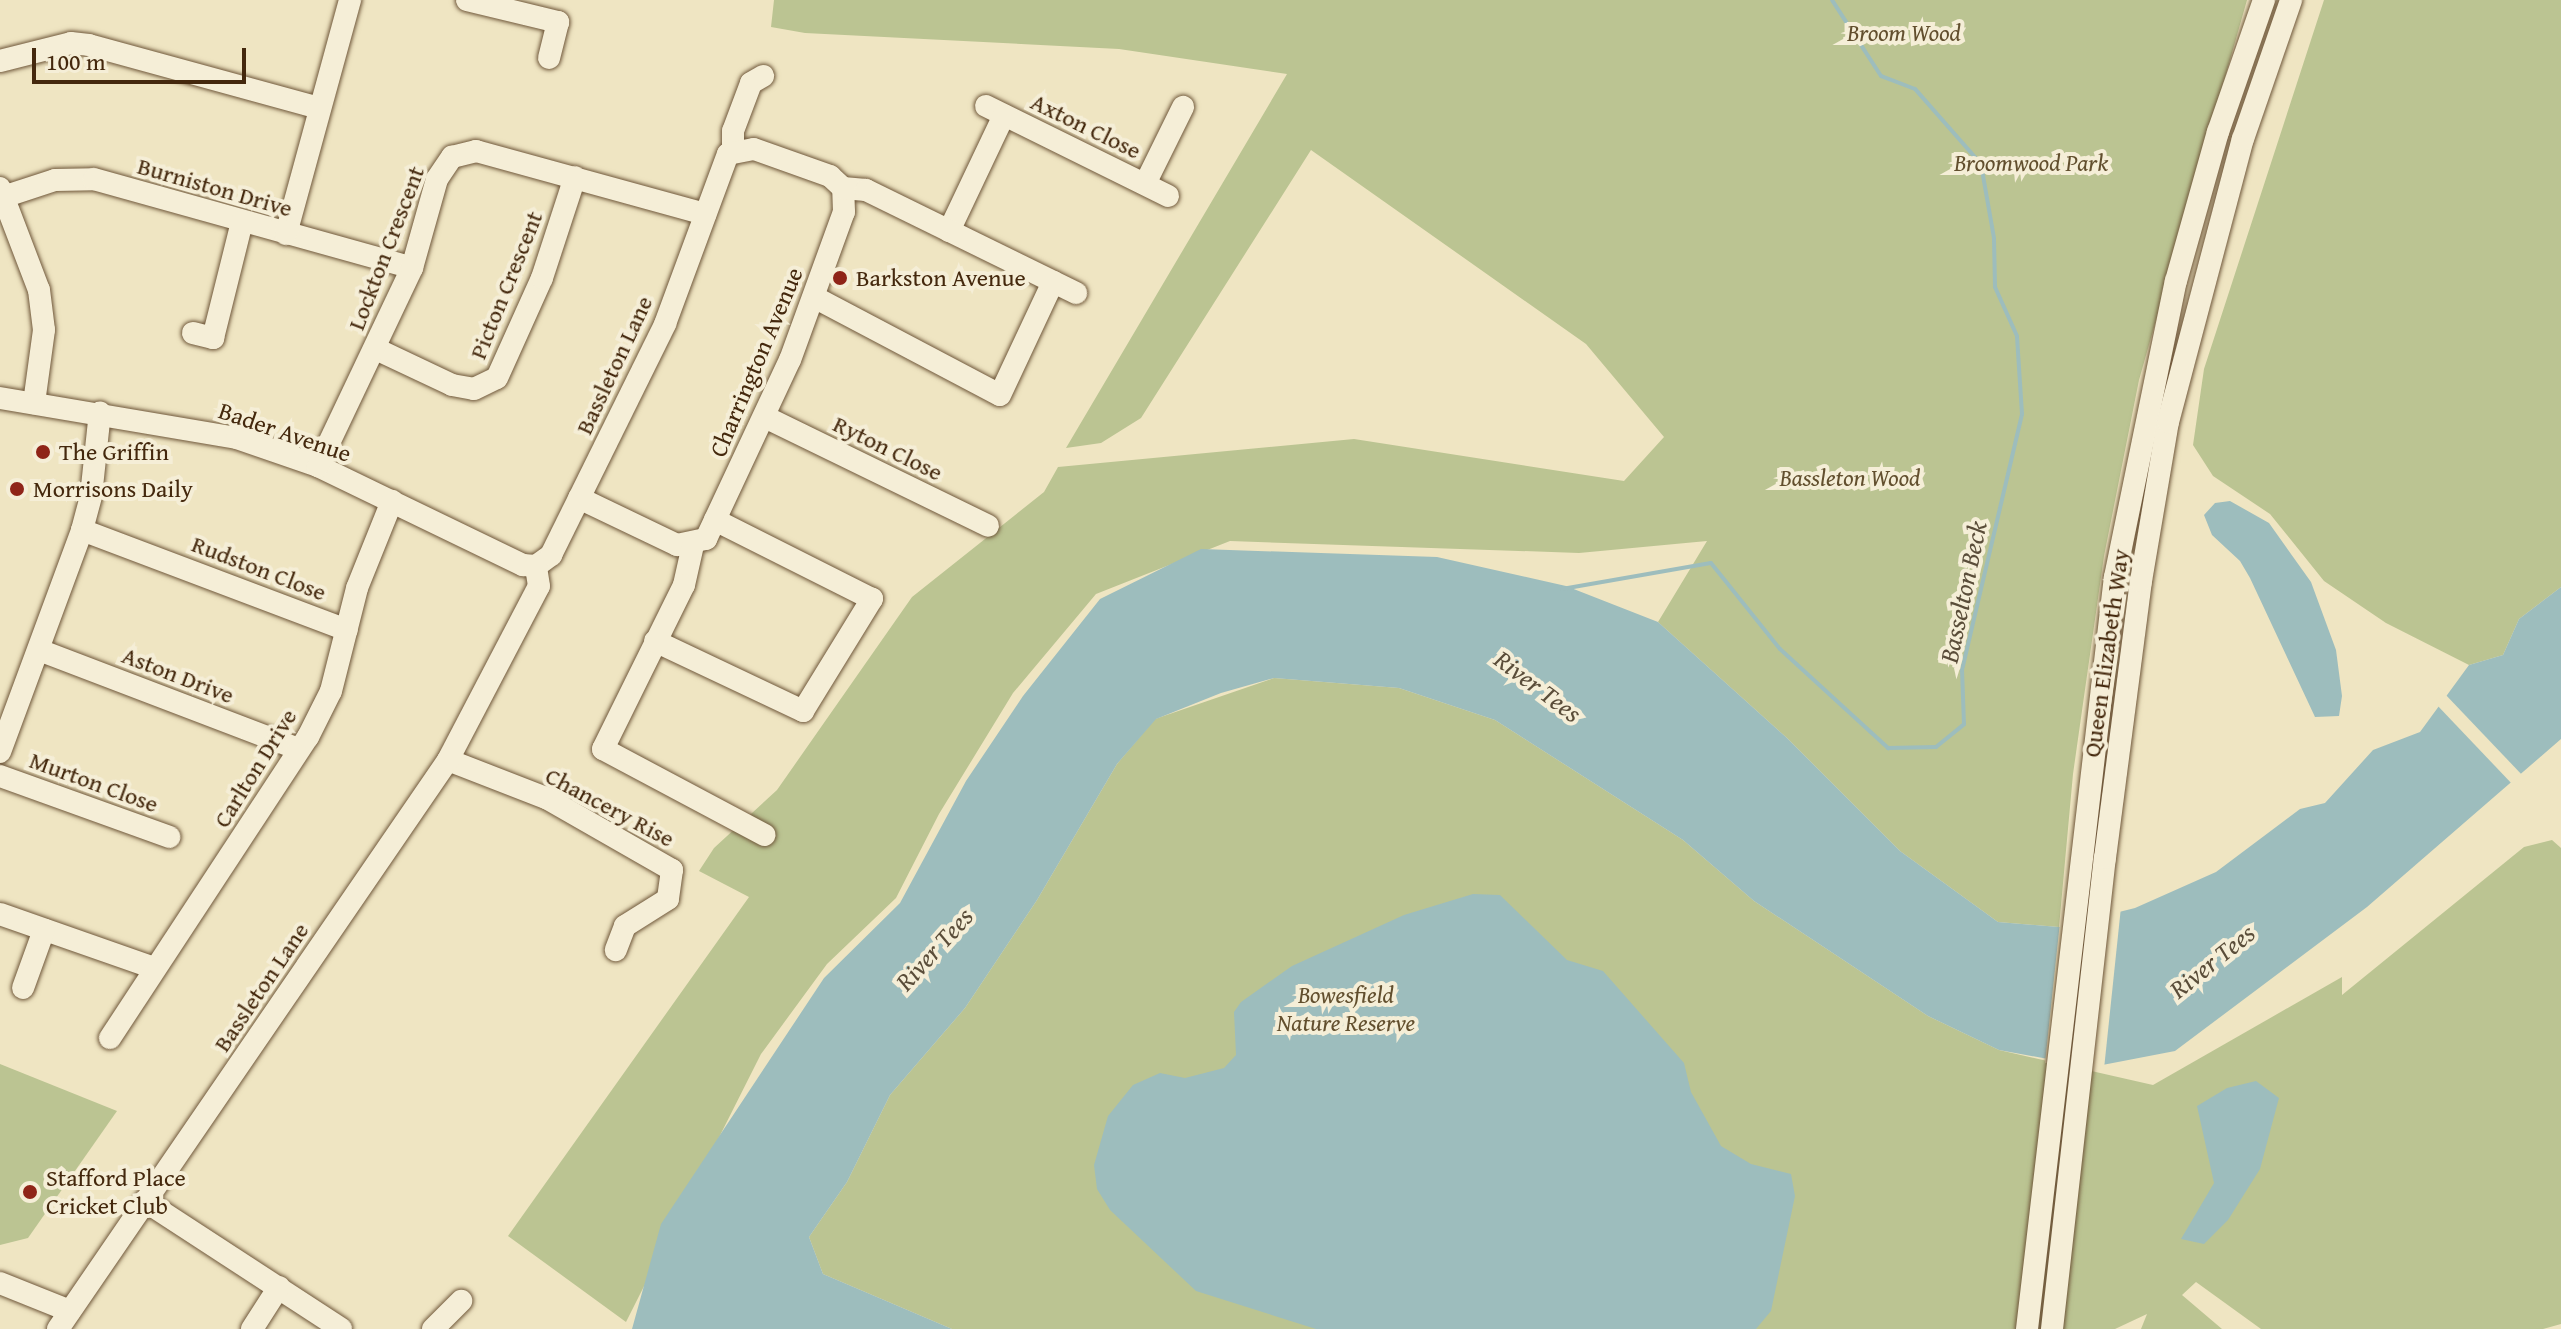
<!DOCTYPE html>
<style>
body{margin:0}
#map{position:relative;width:2561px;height:1329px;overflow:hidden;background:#efe5c2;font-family:"Gentium Book Plus",serif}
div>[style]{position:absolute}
.green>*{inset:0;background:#bbc492}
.water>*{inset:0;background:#9dbdbd}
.pier>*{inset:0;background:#efe5c2}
.stream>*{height:4px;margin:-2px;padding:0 2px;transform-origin:2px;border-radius:2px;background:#9dbdbd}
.roads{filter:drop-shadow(0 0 2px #6f573a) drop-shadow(0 0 2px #6f573a)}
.minor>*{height:22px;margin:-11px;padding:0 11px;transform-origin:11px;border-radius:11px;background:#f5eed7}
.dots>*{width:22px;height:22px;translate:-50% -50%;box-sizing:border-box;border:4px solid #f5eed7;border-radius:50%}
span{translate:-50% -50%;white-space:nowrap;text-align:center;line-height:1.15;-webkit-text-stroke:8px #f5eed7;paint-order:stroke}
.park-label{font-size:24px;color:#624f2e;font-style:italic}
.street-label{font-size:24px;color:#44280d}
.poi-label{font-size:24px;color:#44280d}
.left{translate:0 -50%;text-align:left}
.water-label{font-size:26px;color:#5a4d39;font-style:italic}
.scale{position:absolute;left:32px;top:48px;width:214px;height:36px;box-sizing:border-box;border:4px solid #44280d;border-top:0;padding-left:10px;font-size:24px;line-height:28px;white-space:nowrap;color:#44280d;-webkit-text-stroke:6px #f5eed7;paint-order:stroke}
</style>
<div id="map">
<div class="green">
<i style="clip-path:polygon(774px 0,2247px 0,2139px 380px,2104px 556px,2073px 774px,2059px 927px,1998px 922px,1900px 851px,1787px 738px,1658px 622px,1707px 541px,1579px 553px,1230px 541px,1096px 594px,1013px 693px,939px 814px,896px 898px,827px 964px,761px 1054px,626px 1322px,508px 1236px,749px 897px,699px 871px,714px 848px,777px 790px,912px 597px,1044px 492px,1058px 467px,1354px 439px,1624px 481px,1664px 437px,1586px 344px,1311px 150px,1141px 418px,1101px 443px,1066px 448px,1287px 74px,1119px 49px,805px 33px,771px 27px)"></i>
<i style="clip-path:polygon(2324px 0,2561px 0,2561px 587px,2519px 619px,2503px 655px,2469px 665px,2386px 623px,2324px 581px,2270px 514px,2213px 476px,2193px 445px,2204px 369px)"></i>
<i style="clip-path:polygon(1274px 678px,1399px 688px,1495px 720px,1683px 840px,1754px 901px,1928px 1016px,1999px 1050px,2153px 1085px,2342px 977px,2342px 995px,2524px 847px,2552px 840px,2561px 848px,2561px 1324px,2543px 1329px,2261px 1329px,2196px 1282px,2182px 1295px,2222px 1329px,2141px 1329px,2147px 1314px,2115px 1329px,952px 1329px,823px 1274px,809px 1237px,847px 1182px,890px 1095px,965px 1008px,1037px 900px,1117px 764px,1155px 719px)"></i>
<i style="clip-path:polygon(0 1064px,117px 1111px,28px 1238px,0 1245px)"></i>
</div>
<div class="water">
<i style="clip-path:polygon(2230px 501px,2269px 523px,2311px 582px,2336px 650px,2342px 696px,2339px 716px,2315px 717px,2250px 578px,2240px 561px,2212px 535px,2204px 515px,2215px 503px)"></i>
<i style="clip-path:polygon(1201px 549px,1437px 557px,1566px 586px,1658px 622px,1787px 738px,1900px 851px,1998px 922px,2059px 927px,2135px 908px,2216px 872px,2300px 809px,2325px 803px,2373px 750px,2420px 732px,2469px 665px,2503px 655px,2519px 619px,2561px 587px,2561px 739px,2367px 907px,2175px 1051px,2092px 1067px,1999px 1050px,1928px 1016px,1754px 901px,1683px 840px,1495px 720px,1399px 688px,1274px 678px,1221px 693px,1156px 719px,1117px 764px,1037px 900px,965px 1008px,890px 1095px,847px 1182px,809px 1237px,823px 1274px,952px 1329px,632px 1329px,661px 1224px,824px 978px,900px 903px,966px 781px,1023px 696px,1100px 599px)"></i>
<i style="clip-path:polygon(1473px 894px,1500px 895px,1567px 960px,1603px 971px,1684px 1063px,1691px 1092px,1721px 1146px,1751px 1164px,1791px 1174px,1795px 1196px,1771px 1311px,1756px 1329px,1316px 1329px,1196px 1291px,1110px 1210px,1097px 1189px,1094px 1165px,1108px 1116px,1133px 1085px,1160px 1073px,1185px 1078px,1224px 1068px,1236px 1055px,1234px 1012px,1241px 1002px,1292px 966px,1404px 915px)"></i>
<i style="clip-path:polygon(2256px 1081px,2279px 1098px,2260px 1169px,2228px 1220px,2204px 1244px,2181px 1239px,2214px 1183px,2197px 1106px,2227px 1088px)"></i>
</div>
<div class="pier">
<i style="clip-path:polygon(2444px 693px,2524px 777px,2514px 786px,2436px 704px)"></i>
<i style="clip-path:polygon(2121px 907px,2104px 1069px,2045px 1063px,2060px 922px)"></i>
</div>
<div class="stream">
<i style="left:1562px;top:589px;width:151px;rotate:-9.9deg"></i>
<i style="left:1711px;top:563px;width:110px;rotate:51.3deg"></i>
<i style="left:1780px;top:649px;width:147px;rotate:42.5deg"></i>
<i style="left:1888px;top:748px;width:48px;rotate:-1.2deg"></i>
<i style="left:1936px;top:747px;width:36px;rotate:-39deg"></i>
<i style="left:1964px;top:724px;width:54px;rotate:-92.1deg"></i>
<i style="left:1962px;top:670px;width:263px;rotate:-76.8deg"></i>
<i style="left:2022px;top:414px;width:78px;rotate:-93.7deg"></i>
<i style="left:2017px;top:336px;width:54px;rotate:-114.2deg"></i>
<i style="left:1995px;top:287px;width:49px;rotate:-91.2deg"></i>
<i style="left:1994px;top:238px;width:75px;rotate:-100deg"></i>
<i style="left:1981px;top:164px;width:100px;rotate:-131.3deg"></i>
<i style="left:1915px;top:89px;width:36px;rotate:-159deg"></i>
<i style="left:1881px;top:76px;width:90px;rotate:-122.8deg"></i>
</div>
<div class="roads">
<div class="minor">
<i style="left:467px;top:0;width:94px;rotate:13.6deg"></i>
<i style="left:558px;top:22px;width:37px;rotate:104deg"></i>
<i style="left:0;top:61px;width:73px;rotate:-14.2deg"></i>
<i style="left:71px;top:43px;width:18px;rotate:6deg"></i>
<i style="left:89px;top:45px;width:238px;rotate:15.3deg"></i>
<i style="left:986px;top:106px;width:203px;rotate:26.3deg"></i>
<i style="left:733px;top:151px;width:20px;rotate:-90deg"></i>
<i style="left:733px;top:131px;width:51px;rotate:-69.4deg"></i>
<i style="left:751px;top:83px;width:14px;rotate:-30deg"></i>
<i style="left:1145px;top:184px;width:86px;rotate:-63.7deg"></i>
<i style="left:0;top:188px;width:109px;rotate:69.1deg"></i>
<i style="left:39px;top:290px;width:40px;rotate:82.9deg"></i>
<i style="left:44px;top:330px;width:74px;rotate:97.8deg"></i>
<i style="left:3px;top:197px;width:55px;rotate:-18.1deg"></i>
<i style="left:55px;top:180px;width:39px;rotate:-1deg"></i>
<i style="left:94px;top:179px;width:330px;rotate:15.6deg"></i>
<i style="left:949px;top:231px;width:128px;rotate:-64.6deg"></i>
<i style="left:286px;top:234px;width:243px;rotate:-74.7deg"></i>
<i style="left:814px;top:297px;width:210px;rotate:27.8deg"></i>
<i style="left:1000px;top:395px;width:125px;rotate:-64.9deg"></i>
<i style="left:193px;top:333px;width:21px;rotate:14deg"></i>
<i style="left:213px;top:338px;width:120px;rotate:-76deg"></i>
<i style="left:376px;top:349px;width:84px;rotate:25.3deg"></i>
<i style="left:452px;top:385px;width:22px;rotate:10deg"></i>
<i style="left:474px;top:389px;width:25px;rotate:-26deg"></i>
<i style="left:497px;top:378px;width:110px;rotate:-65.8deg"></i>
<i style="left:542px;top:278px;width:106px;rotate:-71.9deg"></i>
<i style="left:0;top:398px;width:240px;rotate:9.6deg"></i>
<i style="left:237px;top:438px;width:86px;rotate:19.1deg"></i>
<i style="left:318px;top:466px;width:228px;rotate:25.8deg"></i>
<i style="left:523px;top:565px;width:13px;rotate:4deg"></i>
<i style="left:765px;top:417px;width:248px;rotate:26deg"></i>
<i style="left:318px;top:466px;width:219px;rotate:-64.6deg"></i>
<i style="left:412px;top:268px;width:92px;rotate:-74.3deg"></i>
<i style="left:437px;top:179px;width:27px;rotate:-56deg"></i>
<i style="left:452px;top:157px;width:25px;rotate:-14deg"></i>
<i style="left:476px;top:151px;width:238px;rotate:15.4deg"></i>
<i style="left:579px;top:498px;width:109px;rotate:25.6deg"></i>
<i style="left:677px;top:545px;width:30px;rotate:-12deg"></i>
<i style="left:706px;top:539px;width:198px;rotate:-64.9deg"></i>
<i style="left:790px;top:360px;width:158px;rotate:-70deg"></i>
<i style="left:844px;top:212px;width:24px;rotate:-92deg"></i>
<i style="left:82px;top:530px;width:283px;rotate:20.7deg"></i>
<i style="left:693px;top:545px;width:41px;rotate:102.7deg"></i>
<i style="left:684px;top:585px;width:183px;rotate:116.3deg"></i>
<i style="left:603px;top:749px;width:183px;rotate:28deg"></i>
<i style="left:536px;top:566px;width:19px;rotate:-36deg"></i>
<i style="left:551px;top:555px;width:258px;rotate:-63.7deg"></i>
<i style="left:665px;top:324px;width:181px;rotate:-69.7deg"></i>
<i style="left:728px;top:154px;width:26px;rotate:-11deg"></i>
<i style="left:754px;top:149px;width:81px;rotate:19.6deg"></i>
<i style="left:830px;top:176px;width:18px;rotate:43deg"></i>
<i style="left:843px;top:188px;width:23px;rotate:5deg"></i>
<i style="left:866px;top:190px;width:234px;rotate:26.1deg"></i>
<i style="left:655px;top:641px;width:164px;rotate:25.3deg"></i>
<i style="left:803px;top:711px;width:132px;rotate:-58.4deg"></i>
<i style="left:872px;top:599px;width:176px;rotate:-153.3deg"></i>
<i style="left:39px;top:650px;width:277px;rotate:20.9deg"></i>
<i style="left:0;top:752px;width:237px;rotate:-69.7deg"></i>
<i style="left:82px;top:530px;width:35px;rotate:-75deg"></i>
<i style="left:91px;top:496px;width:84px;rotate:-83.9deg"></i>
<i style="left:448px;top:760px;width:107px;rotate:21.3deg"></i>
<i style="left:548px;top:799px;width:143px;rotate:29.8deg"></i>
<i style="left:672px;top:870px;width:29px;rotate:98deg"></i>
<i style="left:668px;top:899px;width:51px;rotate:147.9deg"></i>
<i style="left:625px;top:926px;width:26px;rotate:111deg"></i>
<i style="left:0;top:776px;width:180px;rotate:19.8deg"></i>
<i style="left:0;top:914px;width:163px;rotate:19.3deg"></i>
<i style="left:23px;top:988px;width:62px;rotate:-70.1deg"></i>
<i style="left:110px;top:1038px;width:360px;rotate:-56.7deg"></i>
<i style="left:308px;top:737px;width:51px;rotate:-63.4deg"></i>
<i style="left:331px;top:691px;width:106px;rotate:-75.8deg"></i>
<i style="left:357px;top:588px;width:94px;rotate:-68.1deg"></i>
<i style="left:145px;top:1201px;width:234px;rotate:33.1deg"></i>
<i style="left:0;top:1283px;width:75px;rotate:21.8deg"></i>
<i style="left:58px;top:1329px;width:690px;rotate:-55.57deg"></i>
<i style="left:448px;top:760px;width:196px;rotate:-62.4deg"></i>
<i style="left:539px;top:586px;width:20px;rotate:-99deg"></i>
<i style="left:252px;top:1329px;width:50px;rotate:-57.3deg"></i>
<i style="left:433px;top:1329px;width:40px;rotate:-45deg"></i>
<i style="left:2027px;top:1329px;width:757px;rotate:-83.33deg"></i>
<i style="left:2115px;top:577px;width:302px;rotate:-78.4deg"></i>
<i style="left:2176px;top:281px;width:155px;rotate:-74.3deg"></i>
<i style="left:2218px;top:132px;width:140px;rotate:-70.8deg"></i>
<i style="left:2052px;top:1329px;width:474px;rotate:-83.6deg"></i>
<i style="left:2105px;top:858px;width:279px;rotate:-82.6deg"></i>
<i style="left:2141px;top:581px;width:161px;rotate:-80.4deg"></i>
<i style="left:2168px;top:422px;width:293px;rotate:-75.2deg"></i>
<i style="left:2243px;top:139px;width:147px;rotate:-70.9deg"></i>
</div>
</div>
<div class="dots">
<i style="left:840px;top:278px;background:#8f2418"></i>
<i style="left:43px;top:452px;background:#8f2418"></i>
<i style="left:17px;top:489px;background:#8f2418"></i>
<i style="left:30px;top:1192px;background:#8f2418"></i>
</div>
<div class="park-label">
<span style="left:1904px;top:33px">Broom Wood</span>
<span style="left:2031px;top:163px">Broomwood Park</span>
<span style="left:1850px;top:478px">Bassleton Wood</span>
<span style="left:1346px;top:1009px">Bowesfield<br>Nature Reserve</span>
</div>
<div class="street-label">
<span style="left:1086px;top:126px;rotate:26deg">Axton Close</span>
<span style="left:215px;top:187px;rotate:16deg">Burniston Drive</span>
<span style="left:386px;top:248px;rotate:-69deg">Lockton Crescent</span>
<span style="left:506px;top:285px;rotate:-68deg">Picton Crescent</span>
<span style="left:756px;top:362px;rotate:-67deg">Charrington Avenue</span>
<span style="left:614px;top:365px;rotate:-65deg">Bassleton Lane</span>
<span style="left:285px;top:432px;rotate:19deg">Bader Avenue</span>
<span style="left:888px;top:448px;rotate:26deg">Ryton Close</span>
<span style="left:259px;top:568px;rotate:21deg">Rudston Close</span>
<span style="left:2106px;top:653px;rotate:-82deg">Queen Elizabeth Way</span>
<span style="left:178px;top:675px;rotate:21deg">Aston Drive</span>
<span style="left:255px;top:768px;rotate:-58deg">Carlton Drive</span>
<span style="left:94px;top:782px;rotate:20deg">Murton Close</span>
<span style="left:610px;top:807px;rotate:28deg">Chancery Rise</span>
<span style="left:261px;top:987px;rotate:-56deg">Bassleton Lane</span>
</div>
<div class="poi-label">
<span class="left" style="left:856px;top:278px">Barkston Avenue</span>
<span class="left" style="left:59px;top:452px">The Griffin</span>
<span class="left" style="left:33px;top:489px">Morrisons Daily</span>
<span class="left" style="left:46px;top:1192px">Stafford Place<br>Cricket Club</span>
</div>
<div class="water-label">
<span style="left:1963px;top:592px;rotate:-78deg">Basselton Beck</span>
<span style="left:1538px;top:686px;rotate:37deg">River Tees</span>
<span style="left:934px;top:949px;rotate:-48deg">River Tees</span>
<span style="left:2212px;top:961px;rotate:-39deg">River Tees</span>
</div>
<div class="scale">100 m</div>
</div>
